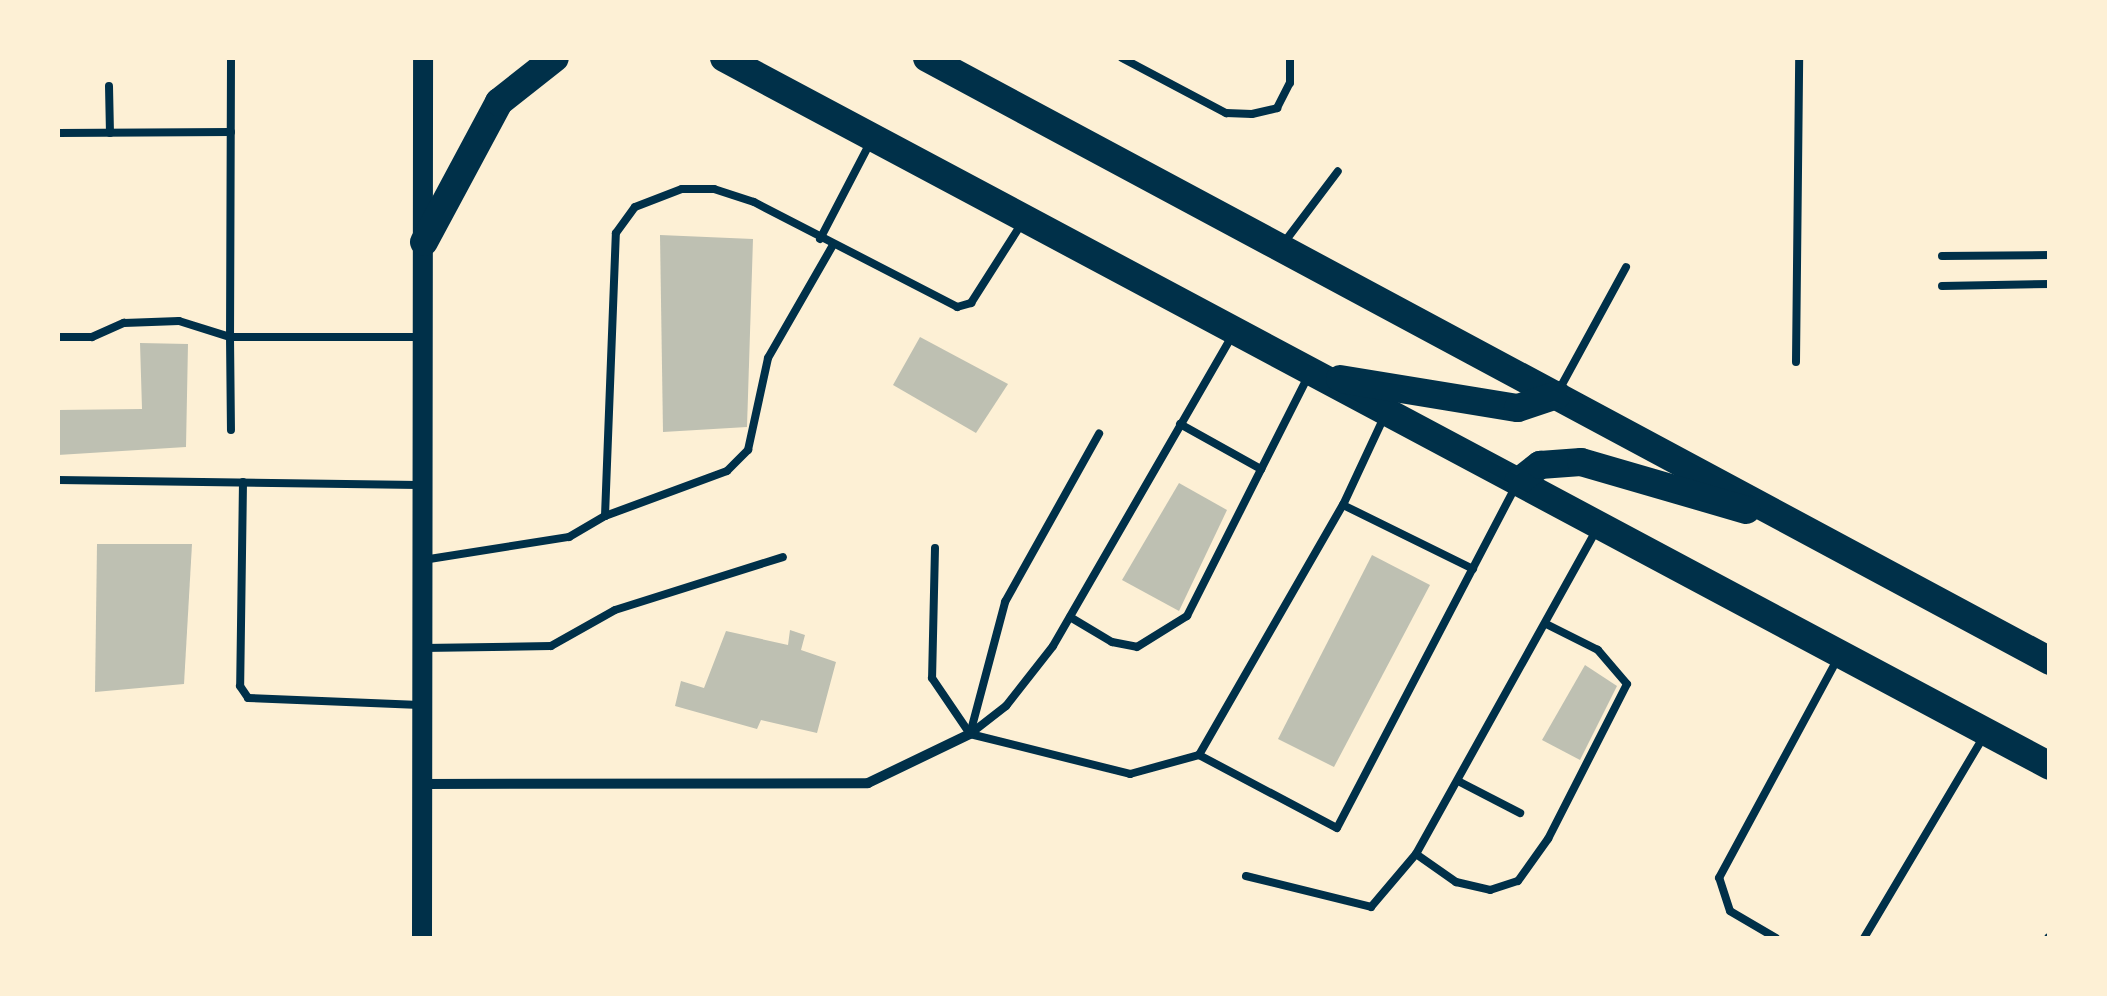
<!DOCTYPE html>
<style>
body{margin:0}
#map{position:relative;width:2107px;height:996px;overflow:hidden;background:#fdf0d5;font-family:Poppins,sans-serif}
div>[style]{position:absolute}
.building>*{inset:0;background:#bec0b2}
.service>*{height:8px;margin:-4px;padding:0 4px;transform-origin:4px;border-radius:4px;background:#003049}
.minor>*{height:10px;margin:-5px;padding:0 5px;transform-origin:5px;border-radius:5px;background:#003049}
.secondary>*{height:20px;margin:-10px;padding:0 10px;transform-origin:10px;border-radius:10px;background:#003049}
.trunk>*{height:28px;margin:-14px;padding:0 14px;transform-origin:14px;border-radius:14px;background:#003049}
span{translate:-50% -50%;white-space:nowrap;text-align:center;line-height:1.15;-webkit-text-stroke:8px #fdf0d5;paint-order:stroke}
.frame{position:absolute;inset:0;border:60px solid #fdf0d5;pointer-events:none}
</style>
<div id="map">
<div class="building">
<i style="clip-path:polygon(660px 235px,753px 239px,747px 427px,663px 432px)"></i>
<i style="clip-path:polygon(920px 337px,1008px 384px,976px 433px,893px 385px)"></i>
<i style="clip-path:polygon(140px 343px,188px 344px,186px 447px,58px 455px,58px 410px,142px 409px)"></i>
<i style="clip-path:polygon(1179px 483px,1227px 510px,1179px 611px,1122px 580px)"></i>
<i style="clip-path:polygon(97px 544px,192px 544px,184px 684px,95px 692px)"></i>
<i style="clip-path:polygon(1372px 555px,1430px 585px,1334px 767px,1278px 739px)"></i>
<i style="clip-path:polygon(790px 630px,805px 635px,801px 650px,836px 662px,817px 733px,761px 720px,757px 729px,675px 706px,681px 681px,704px 688px,726px 631px,788px 645px)"></i>
<i style="clip-path:polygon(1585px 665px,1617px 686px,1580px 760px,1542px 740px)"></i>
</div>
<div class="service">
<i style="left:231px;top:58px;width:279px;rotate:90.2deg"></i>
<i style="left:230px;top:337px;width:191px"></i>
<i style="left:1122px;top:58px;width:118px;rotate:27.9deg"></i>
<i style="left:1226px;top:113px;width:26px;rotate:2deg"></i>
<i style="left:1252px;top:114px;width:26px;rotate:-13deg"></i>
<i style="left:1277px;top:108px;width:28px;rotate:-63deg"></i>
<i style="left:1290px;top:83px;width:25px;rotate:-90deg"></i>
<i style="left:109px;top:86px;width:47px;rotate:88.8deg"></i>
<i style="left:58px;top:133px;width:173px;rotate:-0.3deg"></i>
<i style="left:820px;top:239px;width:110px;rotate:-62.5deg"></i>
<i style="left:1283px;top:244px;width:91px;rotate:-53deg"></i>
<i style="left:1942px;top:256px;width:108px;rotate:-0.5deg"></i>
<i style="left:1942px;top:286px;width:108px;rotate:-1.1deg"></i>
<i style="left:58px;top:337px;width:34px"></i>
<i style="left:92px;top:337px;width:35px;rotate:-24deg"></i>
<i style="left:124px;top:323px;width:55px;rotate:-2.1deg"></i>
<i style="left:179px;top:321px;width:53px;rotate:17.4deg"></i>
<i style="left:230px;top:337px;width:93px;rotate:89.4deg"></i>
<i style="left:1796px;top:362px;width:304px;rotate:-89.4deg"></i>
<i style="left:1559px;top:390px;width:140px;rotate:-61.4deg"></i>
<i style="left:1180px;top:424px;width:93px;rotate:29.1deg"></i>
<i style="left:58px;top:480px;width:361px;rotate:0.8deg"></i>
<i style="left:243px;top:482px;width:204px;rotate:90.8deg"></i>
<i style="left:240px;top:686px;width:14px;rotate:56deg"></i>
<i style="left:248px;top:698px;width:172px;rotate:2.3deg"></i>
<i style="left:1343px;top:505px;width:145px;rotate:26.2deg"></i>
<i style="left:605px;top:516px;width:130px;rotate:-20.2deg"></i>
<i style="left:727px;top:471px;width:30px;rotate:-45deg"></i>
<i style="left:748px;top:450px;width:94px;rotate:-77.7deg"></i>
<i style="left:768px;top:358px;width:130px;rotate:-60.1deg"></i>
<i style="left:935px;top:548px;width:130px;rotate:91.3deg"></i>
<i style="left:932px;top:678px;width:68px;rotate:55.8deg"></i>
<i style="left:970px;top:734px;width:165px;rotate:14deg"></i>
<i style="left:1130px;top:774px;width:72px;rotate:-15.4deg"></i>
<i style="left:1199px;top:755px;width:156px;rotate:27.9deg"></i>
<i style="left:1337px;top:828px;width:385px;rotate:-62.4deg"></i>
<i style="left:423px;top:560px;width:148px;rotate:-9deg"></i>
<i style="left:569px;top:537px;width:42px;rotate:-30.3deg"></i>
<i style="left:605px;top:516px;width:283px;rotate:-87.8deg"></i>
<i style="left:616px;top:233px;width:32px;rotate:-54deg"></i>
<i style="left:635px;top:207px;width:50px;rotate:-21deg"></i>
<i style="left:682px;top:189px;width:32px"></i>
<i style="left:714px;top:189px;width:42px;rotate:18deg"></i>
<i style="left:754px;top:202px;width:229px;rotate:27.3deg"></i>
<i style="left:957px;top:307px;width:15px;rotate:-16deg"></i>
<i style="left:971px;top:303px;width:95px;rotate:-57.5deg"></i>
<i style="left:1070px;top:617px;width:49px;rotate:30.8deg"></i>
<i style="left:1112px;top:642px;width:25px;rotate:11deg"></i>
<i style="left:1137px;top:647px;width:59px;rotate:-31.8deg"></i>
<i style="left:1187px;top:616px;width:271px;rotate:-63.2deg"></i>
<i style="left:423px;top:648px;width:128px;rotate:-0.9deg"></i>
<i style="left:551px;top:646px;width:73px;rotate:-29.4deg"></i>
<i style="left:615px;top:610px;width:176px;rotate:-17.5deg"></i>
<i style="left:970px;top:734px;width:46px;rotate:-37.9deg"></i>
<i style="left:1006px;top:706px;width:76px;rotate:-51.9deg"></i>
<i style="left:1053px;top:646px;width:358px;rotate:-60deg"></i>
<i style="left:970px;top:734px;width:137px;rotate:-75.1deg"></i>
<i style="left:1005px;top:602px;width:193px;rotate:-60.8deg"></i>
<i style="left:1199px;top:755px;width:289px;rotate:-60.1deg"></i>
<i style="left:1343px;top:505px;width:97px;rotate:-65deg"></i>
<i style="left:1458px;top:781px;width:70px;rotate:27.3deg"></i>
<i style="left:1416px;top:854px;width:49px;rotate:35deg"></i>
<i style="left:1456px;top:882px;width:35px;rotate:13deg"></i>
<i style="left:1490px;top:890px;width:29px;rotate:-18deg"></i>
<i style="left:1518px;top:881px;width:52px;rotate:-54.5deg"></i>
<i style="left:1548px;top:839px;width:174px;rotate:-63deg"></i>
<i style="left:1627px;top:684px;width:45px;rotate:-130.5deg"></i>
<i style="left:1598px;top:650px;width:58px;rotate:-153.4deg"></i>
<i style="left:1246px;top:876px;width:129px;rotate:13.9deg"></i>
<i style="left:1371px;top:907px;width:70px;rotate:-49.7deg"></i>
<i style="left:1416px;top:854px;width:372px;rotate:-60.9deg"></i>
<i style="left:1776px;top:938px;width:53px;rotate:-149.6deg"></i>
<i style="left:1730px;top:911px;width:35px;rotate:-108deg"></i>
<i style="left:1719px;top:878px;width:250px;rotate:-61.6deg"></i>
<i style="left:1864px;top:938px;width:235px;rotate:-59.3deg"></i>
</div>
<div class="minor">
<i style="left:423px;top:784px;width:445px;rotate:-0.1deg"></i>
<i style="left:868px;top:783px;width:113px;rotate:-25.7deg"></i>
<i style="left:2049px;top:938px;width:1px"></i>
</div>
<div class="secondary">
<i style="left:422px;top:938px;width:880px;rotate:-89.93deg"></i>
</div>
<div class="trunk">
<i style="left:724px;top:58px;width:1503px;rotate:28.1deg"></i>
<i style="left:927px;top:58px;width:1275px;rotate:28.23deg"></i>
<i style="left:424px;top:242px;width:159px;rotate:-61.8deg"></i>
<i style="left:499px;top:102px;width:71px;rotate:-38.2deg"></i>
<i style="left:1340px;top:379px;width:180px;rotate:9.3deg"></i>
<i style="left:1518px;top:408px;width:41px;rotate:-18.4deg"></i>
<i style="left:1518px;top:482px;width:28px;rotate:-38deg"></i>
<i style="left:1540px;top:465px;width:41px;rotate:-4.2deg"></i>
<i style="left:1581px;top:462px;width:172px;rotate:16.2deg"></i>
</div>
<div class="frame"></div>
</div>
